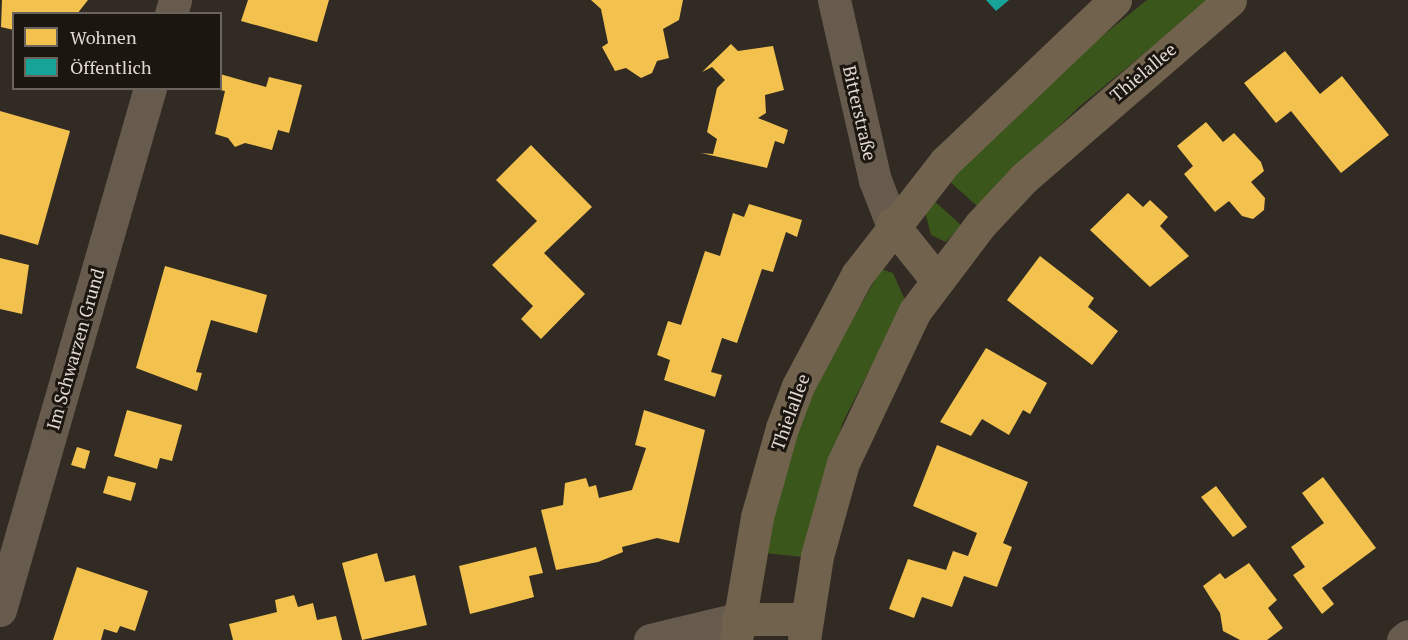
<!DOCTYPE html>
<meta charset="utf-8">
<style>
body{margin:0}
#map{position:relative;width:1408px;height:640px;overflow:hidden;background:#312b24;font-family:"PT Serif",serif}
div>[style]{position:absolute}
.green>*{inset:0;background:#3b561b}
.homes>*{inset:0;background:#f2c14e}
.public>*{inset:0;background:#17a398}
.minor>*{height:33px;margin:-16.5px;padding:0 16.5px;transform-origin:16.5px;border-radius:16.5px;background:#675b4e}
.major>*{height:33px;margin:-16.5px;padding:0 16.5px;transform-origin:16.5px;border-radius:16.5px;background:#71624e}
span{translate:-50% -50%;white-space:nowrap;text-align:center;line-height:1.15;-webkit-text-stroke:6px #1b160f;paint-order:stroke}
.street-label{font-size:18px;color:#e2dad2}
.legend{position:absolute;left:12px;top:12px;width:210px;height:78px;box-sizing:border-box;background:#1b160f;border:2px solid #6b645d;margin:0;padding:8px 10px;list-style:none;font-size:18px;color:#e2dad2}
.legend li{display:flex;align-items:center;gap:12px;height:30px}
.legend b{width:30px;border:2px solid #6b645d}
</style>
<div id="map">
<div class="green">
<i style="clip-path:polygon(1147px 0,1209px 0,1080px 106px,977px 206px,948px 180px,1087px 48px)"></i>
<i style="clip-path:polygon(932px 199px,961px 225px,946px 242px,931px 235px,925px 212px)"></i>
<i style="clip-path:polygon(881px 269px,893px 273px,905px 300px,843px 422px,803px 557px,764px 553px,788px 458px,815px 386px)"></i>
</div>
<div class="homes">
<i style="clip-path:polygon(2px 0,88px 0,77px 14px,14px 14px,14px 30px,1px 27px)"></i>
<i style="clip-path:polygon(248px 0,329px 0,317px 42px,241px 21px)"></i>
<i style="clip-path:polygon(591px 0,683px 0,679px 20px,663px 29px,669px 58px,657px 61px,652px 73px,641px 78px,626px 68px,615px 71px,602px 47px,608px 43px,601px 9px)"></i>
<i style="clip-path:polygon(731px 44px,738px 51px,773px 46px,784px 90px,765px 95px,766px 113px,758px 118px,788px 130px,784px 144px,775px 141px,767px 168px,701px 153px,713px 154px,717px 139px,707px 132px,717px 88px,725px 80px,712px 67px,702px 72px)"></i>
<i style="clip-path:polygon(1285px 51px,1320px 94px,1342px 76px,1389px 135px,1341px 173px,1291px 111px,1276px 123px,1244px 83px)"></i>
<i style="clip-path:polygon(220px 74px,266px 87px,269px 77px,302px 85px,289px 133px,278px 130px,272px 150px,245px 143px,235px 147px,228px 138px,215px 134px,225px 91px,220px 90px)"></i>
<i style="clip-path:polygon(0 111px,70px 131px,38px 245px,0 234px)"></i>
<i style="clip-path:polygon(1206px 122px,1223px 142px,1234px 133px,1261px 162px,1264px 171px,1251px 182px,1265px 198px,1264px 210px,1253px 219px,1242px 216px,1229px 201px,1215px 212px,1184px 174px,1193px 166px,1177px 146px)"></i>
<i style="clip-path:polygon(531px 145px,592px 207px,544px 253px,585px 294px,541px 339px,521px 319px,533px 306px,492px 265px,537px 221px,496px 180px)"></i>
<i style="clip-path:polygon(1128px 193px,1143px 207px,1150px 200px,1168px 217px,1160px 226px,1189px 256px,1150px 287px,1090px 230px)"></i>
<i style="clip-path:polygon(749px 204px,802px 220px,797px 237px,786px 232px,773px 272px,762px 269px,737px 343px,722px 338px,711px 372px,722px 375px,715px 397px,664px 380px,670px 360px,657px 355px,668px 321px,681px 325px,705px 251px,720px 256px,733px 213px,744px 217px)"></i>
<i style="clip-path:polygon(1040px 256px,1094px 298px,1088px 307px,1118px 331px,1092px 365px,1007px 300px)"></i>
<i style="clip-path:polygon(0 258px,29px 265px,22px 314px,0 309px)"></i>
<i style="clip-path:polygon(165px 266px,267px 295px,257px 333px,211px 320px,196px 372px,202px 373px,197px 391px,136px 368px)"></i>
<i style="clip-path:polygon(986px 348px,1047px 383px,1030px 414px,1023px 410px,1009px 435px,982px 419px,971px 436px,940px 422px)"></i>
<i style="clip-path:polygon(127px 410px,182px 425px,172px 461px,160px 458px,157px 469px,114px 456px)"></i>
<i style="clip-path:polygon(644px 410px,705px 430px,679px 543px,657px 538px,622px 547px,623px 552px,598px 562px,556px 570px,541px 510px,563px 505px,565px 483px,586px 478px,589px 487px,596px 485px,599px 498px,632px 490px,646px 448px,635px 445px)"></i>
<i style="clip-path:polygon(937px 445px,1028px 482px,1003px 543px,1012px 547px,997px 587px,964px 576px,952px 607px,922px 597px,914px 618px,889px 609px,908px 559px,946px 570px,953px 551px,968px 556px,977px 533px,913px 506px)"></i>
<i style="clip-path:polygon(77px 447px,90px 451px,85px 469px,71px 465px)"></i>
<i style="clip-path:polygon(108px 476px,136px 483px,131px 501px,103px 493px)"></i>
<i style="clip-path:polygon(1323px 477px,1376px 548px,1322px 588px,1334px 604px,1322px 614px,1293px 575px,1305px 567px,1291px 547px,1324px 523px,1302px 493px)"></i>
<i style="clip-path:polygon(1216px 486px,1247px 527px,1233px 537px,1201px 497px)"></i>
<i style="clip-path:polygon(536px 547px,543px 573px,529px 576px,534px 597px,470px 614px,459px 566px)"></i>
<i style="clip-path:polygon(377px 553px,385px 582px,415px 575px,427px 625px,362px 640px,342px 563px)"></i>
<i style="clip-path:polygon(1249px 563px,1277px 600px,1268px 608px,1283px 628px,1267px 640px,1240px 640px,1223px 631px,1220px 613px,1203px 586px,1220px 573px,1225px 579px)"></i>
<i style="clip-path:polygon(77px 567px,148px 591px,135px 631px,120px 626px,117px 633px,104px 629px,101px 640px,53px 640px)"></i>
<i style="clip-path:polygon(294px 595px,298px 607px,313px 603px,317px 620px,336px 616px,342px 640px,233px 640px,229px 624px,277px 612px,275px 600px)"></i>
</div>
<div class="public">
<i style="clip-path:polygon(986px 0,1009px 0,996px 11px)"></i>
</div>
<div class="minor">
<i style="left:834px;top:0;width:185px;rotate:77.2deg"></i>
<i style="left:875px;top:180px;width:47px;rotate:68.9deg"></i>
<i style="left:171px;top:14px;width:15px;rotate:-74deg"></i>
<i style="left:0;top:610px;width:543px;rotate:-73.97deg"></i>
<i style="left:650px;top:640px;width:90px;rotate:-13.4deg"></i>
<i style="left:1403px;top:640px;width:6px;rotate:-39deg"></i>
</div>
<div class="major">
<i style="left:892px;top:224px;width:70px;rotate:51.3deg"></i>
<i style="left:738px;top:619px;width:68px"></i>
<i style="left:736px;top:640px;width:125px;rotate:-80.3deg"></i>
<i style="left:757px;top:517px;width:92px;rotate:-74.3deg"></i>
<i style="left:782px;top:428px;width:45px;rotate:-69.1deg"></i>
<i style="left:798px;top:386px;width:126px;rotate:-62deg"></i>
<i style="left:857px;top:275px;width:143px;rotate:-52.1deg"></i>
<i style="left:945px;top:162px;width:235px;rotate:-43.6deg"></i>
<i style="left:804px;top:640px;width:85px;rotate:-81.2deg"></i>
<i style="left:817px;top:556px;width:97px;rotate:-74.4deg"></i>
<i style="left:843px;top:463px;width:168px;rotate:-64.7deg"></i>
<i style="left:915px;top:311px;width:108px;rotate:-52.9deg"></i>
<i style="left:980px;top:225px;width:64px;rotate:-46.9deg"></i>
<i style="left:1024px;top:178px;width:272px;rotate:-40.8deg"></i>
</div>
<div class="street-label">
<span style="left:1143px;top:72px;rotate:-40deg">Thielallee</span>
<span style="left:860px;top:113px;rotate:77deg">Bitterstraße</span>
<span style="left:75px;top:349px;rotate:-74deg">Im Schwarzen Grund</span>
<span style="left:790px;top:412px;rotate:-70deg">Thielallee</span>
</div>
<ul class="legend">
<li><b style="height:16px;background:#f2c14e"></b>Wohnen</li>
<li><b style="height:16px;background:#17a398"></b>Öffentlich</li>
</ul>
</div>
